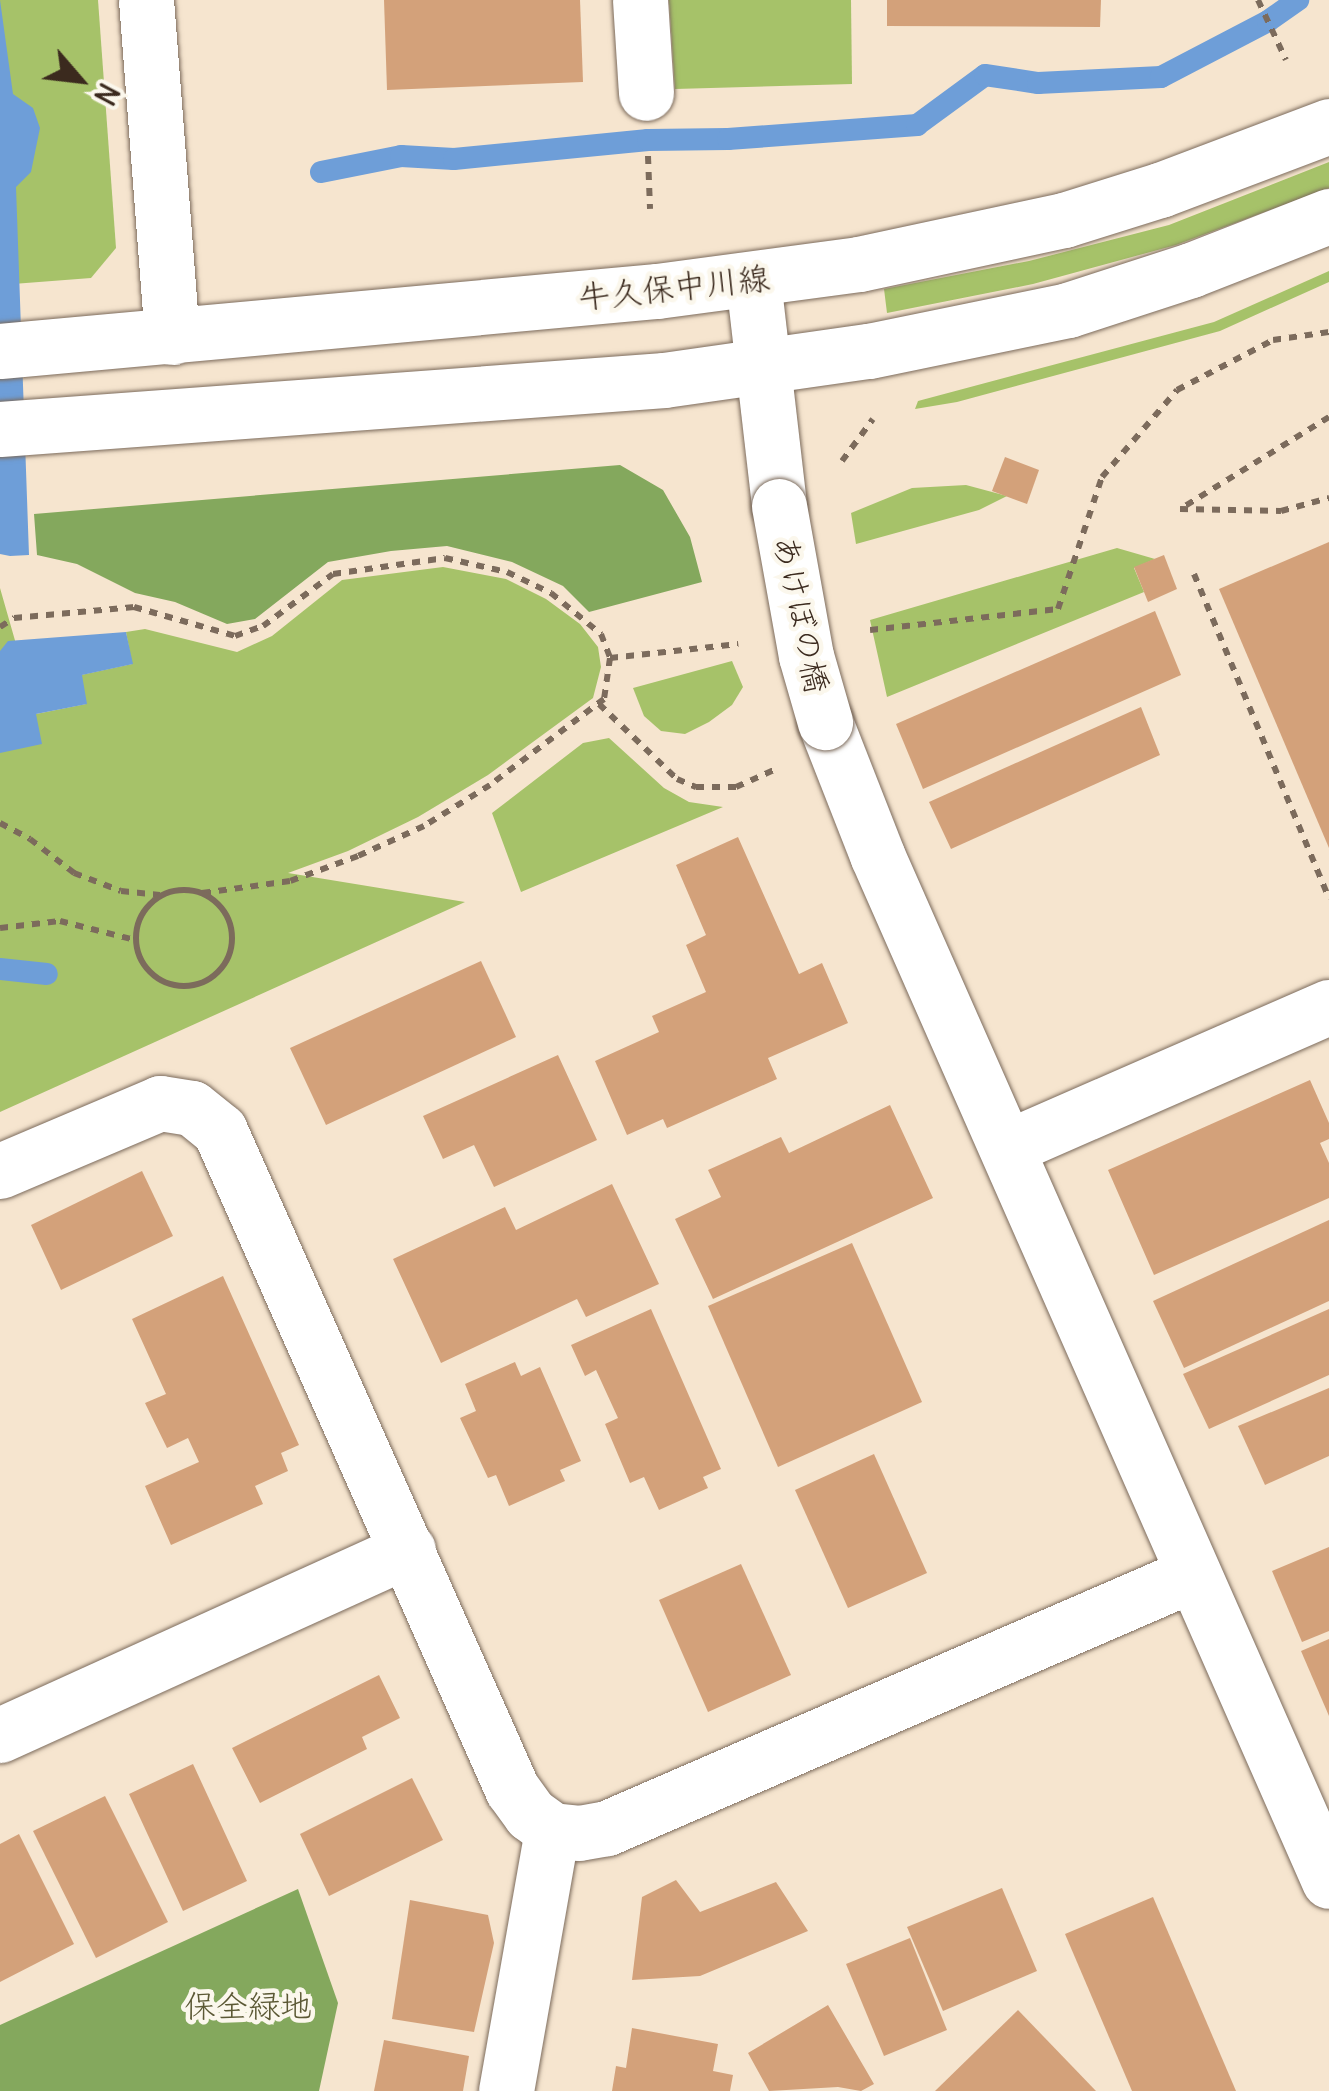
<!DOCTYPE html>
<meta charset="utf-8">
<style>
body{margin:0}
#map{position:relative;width:1329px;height:2091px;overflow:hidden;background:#f6e5cf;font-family:Delius,"Klee One",sans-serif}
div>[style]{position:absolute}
.green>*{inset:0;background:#a6c269}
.forest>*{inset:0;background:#84a85d}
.water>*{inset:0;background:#6e9ed8}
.stream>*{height:22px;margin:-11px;padding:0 11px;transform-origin:11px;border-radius:11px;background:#6e9ed8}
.building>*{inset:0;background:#d3a17a}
.path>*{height:6px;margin-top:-3px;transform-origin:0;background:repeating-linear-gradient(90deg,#7c6b5c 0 8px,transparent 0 16px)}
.path>.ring{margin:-3px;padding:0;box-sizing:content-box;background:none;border:6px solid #7c6b5c;border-radius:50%}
.roads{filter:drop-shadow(0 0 2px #7c6b5c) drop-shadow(0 0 2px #7c6b5c)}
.minor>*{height:55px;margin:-27.5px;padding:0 27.5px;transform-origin:27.5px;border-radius:27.5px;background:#fff}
.bridges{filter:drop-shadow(0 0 2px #7c6b5c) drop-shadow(0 0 2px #7c6b5c)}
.minor-bridge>*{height:55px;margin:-27.5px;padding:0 27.5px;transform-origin:27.5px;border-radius:27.5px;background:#fff}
span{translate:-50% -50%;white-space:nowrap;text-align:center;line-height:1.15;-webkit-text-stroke:9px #fbf7ec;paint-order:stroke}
.street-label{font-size:32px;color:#3b2a1e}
.park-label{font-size:32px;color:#5b5834}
.north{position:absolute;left:30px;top:30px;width:100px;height:100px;-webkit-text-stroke:8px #fbf7ec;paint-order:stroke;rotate:118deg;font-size:28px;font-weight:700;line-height:40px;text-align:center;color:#3b2a1e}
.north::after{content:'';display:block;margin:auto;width:35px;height:45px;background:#3b2a1e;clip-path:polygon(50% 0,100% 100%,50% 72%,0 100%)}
</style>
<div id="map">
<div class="green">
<i style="clip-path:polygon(0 0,98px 0,116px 248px,91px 278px,0 285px)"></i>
<i style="clip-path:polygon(669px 0,851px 0,852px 84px,675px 89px)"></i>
<i style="clip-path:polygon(1329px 162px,1329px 188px,1176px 245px,1033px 284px,887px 313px,884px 289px,1029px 261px,1169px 225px)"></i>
<i style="clip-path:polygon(1329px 271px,1329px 282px,1220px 331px,957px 402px,915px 409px,918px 401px,1214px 322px)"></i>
<i style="clip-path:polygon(966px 485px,1007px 496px,979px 510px,856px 544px,851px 513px,912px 488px)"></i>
<i style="clip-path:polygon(1117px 548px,1155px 559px,1134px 568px,1144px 592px,887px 697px,870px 620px)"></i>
<i style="clip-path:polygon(443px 567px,506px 579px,546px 599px,580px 624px,598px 647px,601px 667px,593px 698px,488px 775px,418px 817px,348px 851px,288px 873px,465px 902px,0 1112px,0 588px,36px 714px,86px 704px,81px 675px,132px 664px,126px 632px,145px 629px,237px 652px,272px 636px,342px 580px)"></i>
<i style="clip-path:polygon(732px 661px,743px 687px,732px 705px,709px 722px,685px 734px,661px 731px,644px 716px,633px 688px)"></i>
<i style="clip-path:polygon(609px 738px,664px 788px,689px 802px,723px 807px,521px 892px,492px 813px,583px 743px)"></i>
</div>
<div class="forest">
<i style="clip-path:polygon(620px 465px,663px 490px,690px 537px,702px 582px,589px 612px,563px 586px,512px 562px,447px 546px,391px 551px,328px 562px,255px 619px,227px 624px,175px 602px,135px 593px,77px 564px,37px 555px,34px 514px)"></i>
<i style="clip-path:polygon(298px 1889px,338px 2003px,319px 2091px,0 2091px,0 2025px)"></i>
</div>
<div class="water">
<i style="clip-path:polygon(0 0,13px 94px,33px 108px,40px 128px,31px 172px,16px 187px,29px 555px,10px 556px,0 554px)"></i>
<i style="clip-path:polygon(126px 632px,133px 664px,82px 675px,87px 704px,36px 714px,42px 744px,0 753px,0 651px,8px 641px)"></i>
</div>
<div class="stream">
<i style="left:321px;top:172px;width:82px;rotate:-11.3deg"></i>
<i style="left:401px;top:156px;width:53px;rotate:3.2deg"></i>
<i style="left:454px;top:159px;width:195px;rotate:-5.6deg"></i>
<i style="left:648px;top:140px;width:80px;rotate:-0.7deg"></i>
<i style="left:728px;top:139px;width:190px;rotate:-4.2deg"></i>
<i style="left:917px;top:125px;width:84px;rotate:-36.3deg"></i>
<i style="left:985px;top:75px;width:54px;rotate:8.6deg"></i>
<i style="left:1038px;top:83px;width:123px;rotate:-2.8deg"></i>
<i style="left:1161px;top:77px;width:121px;rotate:-27.6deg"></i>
<i style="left:1268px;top:21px;width:37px;rotate:-35deg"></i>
<i style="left:0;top:969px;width:47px;rotate:6.1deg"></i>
</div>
<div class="building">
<i style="clip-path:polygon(384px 0,580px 0,583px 82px,387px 90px)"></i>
<i style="clip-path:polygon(887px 0,1101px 0,1100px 27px,887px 26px)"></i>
<i style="clip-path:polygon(1005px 457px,1039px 470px,1027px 504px,992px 491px)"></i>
<i style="clip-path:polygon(1329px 542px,1329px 848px,1219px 589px)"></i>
<i style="clip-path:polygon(1164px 555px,1177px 589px,1148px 602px,1134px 567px)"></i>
<i style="clip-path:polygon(1155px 611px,1181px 675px,923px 789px,896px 724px)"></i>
<i style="clip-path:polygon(1141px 707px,1160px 755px,951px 849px,929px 802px)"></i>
<i style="clip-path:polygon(738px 837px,799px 974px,822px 963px,848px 1023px,768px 1058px,777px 1079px,667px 1128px,663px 1119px,627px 1135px,595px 1061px,659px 1032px,652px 1016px,706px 992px,686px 945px,706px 935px,676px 865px)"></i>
<i style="clip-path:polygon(481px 961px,516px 1037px,326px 1125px,290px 1048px)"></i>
<i style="clip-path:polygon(558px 1055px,597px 1140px,494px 1187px,474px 1145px,443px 1159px,423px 1116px)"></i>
<i style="clip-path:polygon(1310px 1080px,1329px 1123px,1329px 1139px,1320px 1143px,1329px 1163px,1329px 1198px,1154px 1275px,1108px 1170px)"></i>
<i style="clip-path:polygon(890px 1105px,933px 1198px,713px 1299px,675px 1219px,721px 1197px,708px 1170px,781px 1137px,789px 1153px)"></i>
<i style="clip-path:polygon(142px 1171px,173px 1236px,61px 1290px,31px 1225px)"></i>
<i style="clip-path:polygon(612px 1184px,659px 1284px,586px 1317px,577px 1299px,441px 1363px,393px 1259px,505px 1207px,516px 1230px)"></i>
<i style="clip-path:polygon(1329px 1220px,1329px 1301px,1184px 1368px,1153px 1301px)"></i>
<i style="clip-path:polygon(852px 1243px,922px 1402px,778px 1467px,708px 1306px)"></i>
<i style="clip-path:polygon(223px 1276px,299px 1445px,281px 1453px,288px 1471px,255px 1486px,263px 1504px,171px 1545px,145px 1486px,199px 1462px,188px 1438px,167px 1448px,145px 1403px,166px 1394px,132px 1319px)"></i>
<i style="clip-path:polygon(651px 1309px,721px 1469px,703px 1477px,708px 1488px,659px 1510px,644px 1477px,630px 1483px,605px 1424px,618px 1418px,596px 1370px,585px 1376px,571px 1345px)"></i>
<i style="clip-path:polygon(1329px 1309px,1329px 1375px,1209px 1429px,1183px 1374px)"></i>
<i style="clip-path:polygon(515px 1362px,521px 1376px,540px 1367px,581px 1461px,560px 1470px,565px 1481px,509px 1506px,496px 1475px,488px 1478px,460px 1418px,476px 1411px,465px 1384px)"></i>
<i style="clip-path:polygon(1329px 1388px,1329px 1456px,1265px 1485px,1238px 1426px)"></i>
<i style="clip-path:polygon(874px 1454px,927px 1573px,848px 1608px,795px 1490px)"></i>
<i style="clip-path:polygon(1329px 1547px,1329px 1631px,1302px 1642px,1272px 1571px)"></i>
<i style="clip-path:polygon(741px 1564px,791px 1675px,708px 1712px,659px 1600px)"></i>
<i style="clip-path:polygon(1329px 1639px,1329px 1716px,1301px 1651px)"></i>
<i style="clip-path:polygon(379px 1675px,400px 1718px,362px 1737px,367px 1749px,260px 1803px,232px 1748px)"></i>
<i style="clip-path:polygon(193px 1764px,247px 1881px,183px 1911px,129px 1794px)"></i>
<i style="clip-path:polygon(412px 1778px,443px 1840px,329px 1896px,300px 1834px)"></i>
<i style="clip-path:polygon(105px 1796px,168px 1922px,96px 1958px,33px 1831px)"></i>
<i style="clip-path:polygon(19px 1834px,74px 1944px,0 1982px,0 1844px)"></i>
<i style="clip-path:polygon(676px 1880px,700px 1912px,776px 1882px,808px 1931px,700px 1976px,632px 1980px,642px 1897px)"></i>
<i style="clip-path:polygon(1002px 1888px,1037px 1971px,943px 2011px,907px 1927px)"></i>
<i style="clip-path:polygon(1153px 1897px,1236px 2091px,1132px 2091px,1065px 1934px)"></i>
<i style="clip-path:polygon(410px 1900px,488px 1915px,494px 1943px,474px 2032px,392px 2019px)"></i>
<i style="clip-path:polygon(910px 1938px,947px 2030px,884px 2056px,846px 1964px)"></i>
<i style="clip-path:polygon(828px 2005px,874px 2084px,861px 2091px,838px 2087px,769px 2091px,748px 2053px)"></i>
<i style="clip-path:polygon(1018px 2010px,1096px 2091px,935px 2091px)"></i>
<i style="clip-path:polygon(632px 2028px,718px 2044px,713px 2071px,733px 2075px,730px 2091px,612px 2091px,616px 2066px,626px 2068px)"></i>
<i style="clip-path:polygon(384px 2040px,469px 2056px,463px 2091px,374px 2091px)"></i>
</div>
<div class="path">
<i style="left:1258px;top:0;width:66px;rotate:65deg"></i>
<i style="left:648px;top:156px;width:53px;rotate:87.8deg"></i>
<i style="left:1329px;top:417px;width:175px;rotate:148.3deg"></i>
<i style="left:1180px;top:509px;width:101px;rotate:1.1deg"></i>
<i style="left:1281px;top:511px;width:50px;rotate:-15.2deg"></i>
<i style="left:842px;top:461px;width:52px;rotate:-53.6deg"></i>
<i style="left:1194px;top:574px;width:352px;rotate:67.4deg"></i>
<i style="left:0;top:627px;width:17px;rotate:-33deg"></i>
<i style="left:14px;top:618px;width:121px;rotate:-5.2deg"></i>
<i style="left:134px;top:607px;width:105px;rotate:16deg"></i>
<i style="left:235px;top:636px;width:30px;rotate:-20deg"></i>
<i style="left:263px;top:626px;width:87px;rotate:-36.6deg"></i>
<i style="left:333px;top:574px;width:113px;rotate:-8.1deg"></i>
<i style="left:445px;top:558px;width:64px;rotate:12.7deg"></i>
<i style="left:507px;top:572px;width:49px;rotate:25.5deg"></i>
<i style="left:551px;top:593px;width:65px;rotate:39.4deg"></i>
<i style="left:601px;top:634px;width:26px;rotate:69deg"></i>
<i style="left:610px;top:658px;width:41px;rotate:98.3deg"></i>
<i style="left:604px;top:699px;width:143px;rotate:143deg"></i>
<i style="left:490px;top:785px;width:78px;rotate:148.2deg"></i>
<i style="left:424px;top:826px;width:72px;rotate:155.6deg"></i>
<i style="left:358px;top:856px;width:72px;rotate:159.8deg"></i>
<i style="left:290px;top:881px;width:89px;rotate:172.2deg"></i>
<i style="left:870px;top:630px;width:189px;rotate:-6.4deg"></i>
<i style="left:1058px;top:609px;width:139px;rotate:-71.6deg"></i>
<i style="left:1102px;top:477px;width:115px;rotate:-49.2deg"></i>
<i style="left:1177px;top:390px;width:108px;rotate:-27.5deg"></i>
<i style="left:1273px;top:340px;width:57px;rotate:-8.1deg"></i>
<i style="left:610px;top:658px;width:129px;rotate:-6.2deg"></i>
<i style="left:599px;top:704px;width:108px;rotate:43.9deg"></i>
<i style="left:677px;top:779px;width:21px;rotate:23deg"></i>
<i style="left:696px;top:787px;width:40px"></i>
<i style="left:736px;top:787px;width:42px;rotate:-24.1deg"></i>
<i style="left:0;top:823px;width:34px;rotate:28deg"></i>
<i style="left:30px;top:839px;width:56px;rotate:37.7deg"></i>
<i style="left:74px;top:873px;width:50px;rotate:21deg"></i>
<i style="left:121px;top:891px;width:39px;rotate:6deg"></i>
<i class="ring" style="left:136px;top:890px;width:90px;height:90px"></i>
<i style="left:0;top:928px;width:60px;rotate:-6.7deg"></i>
<i style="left:60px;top:921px;width:77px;rotate:14.2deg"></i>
</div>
<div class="roads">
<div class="minor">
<i style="left:146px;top:0;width:338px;rotate:85.6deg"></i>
<i style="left:640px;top:0;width:93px;rotate:86.3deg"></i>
<i style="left:753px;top:280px;width:227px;rotate:83.4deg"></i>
<i style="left:0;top:351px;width:660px;rotate:-5.22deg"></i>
<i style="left:657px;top:291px;width:204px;rotate:-7.6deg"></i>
<i style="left:859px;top:264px;width:210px;rotate:-12.1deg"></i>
<i style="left:1064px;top:220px;width:101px;rotate:-17.4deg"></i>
<i style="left:1160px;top:190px;width:181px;rotate:-20.7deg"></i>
<i style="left:0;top:429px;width:666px;rotate:-4.22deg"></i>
<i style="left:664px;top:380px;width:207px;rotate:-8.1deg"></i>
<i style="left:869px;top:351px;width:203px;rotate:-11.6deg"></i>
<i style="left:1068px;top:310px;width:129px;rotate:-18deg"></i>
<i style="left:1191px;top:270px;width:148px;rotate:-21.4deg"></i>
<i style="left:825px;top:722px;width:143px;rotate:68.6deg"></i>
<i style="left:877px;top:855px;width:1121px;rotate:66.22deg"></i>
<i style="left:1008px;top:1147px;width:350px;rotate:-23.6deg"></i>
<i style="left:0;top:1171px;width:174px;rotate:-23deg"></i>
<i style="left:160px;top:1103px;width:32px;rotate:9deg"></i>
<i style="left:192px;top:1108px;width:36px;rotate:39deg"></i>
<i style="left:220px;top:1131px;width:720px;rotate:66.07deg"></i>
<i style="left:512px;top:1789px;width:31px;rotate:54deg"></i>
<i style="left:530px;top:1814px;width:27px;rotate:36deg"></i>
<i style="left:552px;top:1830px;width:27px;rotate:6deg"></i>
<i style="left:579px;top:1833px;width:28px;rotate:-10deg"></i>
<i style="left:607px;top:1828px;width:639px;rotate:-23.43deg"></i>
<i style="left:0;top:1735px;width:448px;rotate:-24.4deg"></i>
<i style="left:506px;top:2091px;width:265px;rotate:-80deg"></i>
</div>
</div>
<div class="bridges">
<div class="minor-bridge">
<i style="left:779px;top:506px;width:152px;rotate:79.8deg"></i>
<i style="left:806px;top:656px;width:69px;rotate:73.9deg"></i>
</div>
</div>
<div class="street-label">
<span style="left:674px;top:288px;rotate:-6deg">牛久保中川線</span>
<span style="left:801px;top:614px;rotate:78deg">あけぼの橋</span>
</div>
<div class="park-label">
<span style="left:248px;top:2006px">保全緑地</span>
</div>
<div class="north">N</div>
</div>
